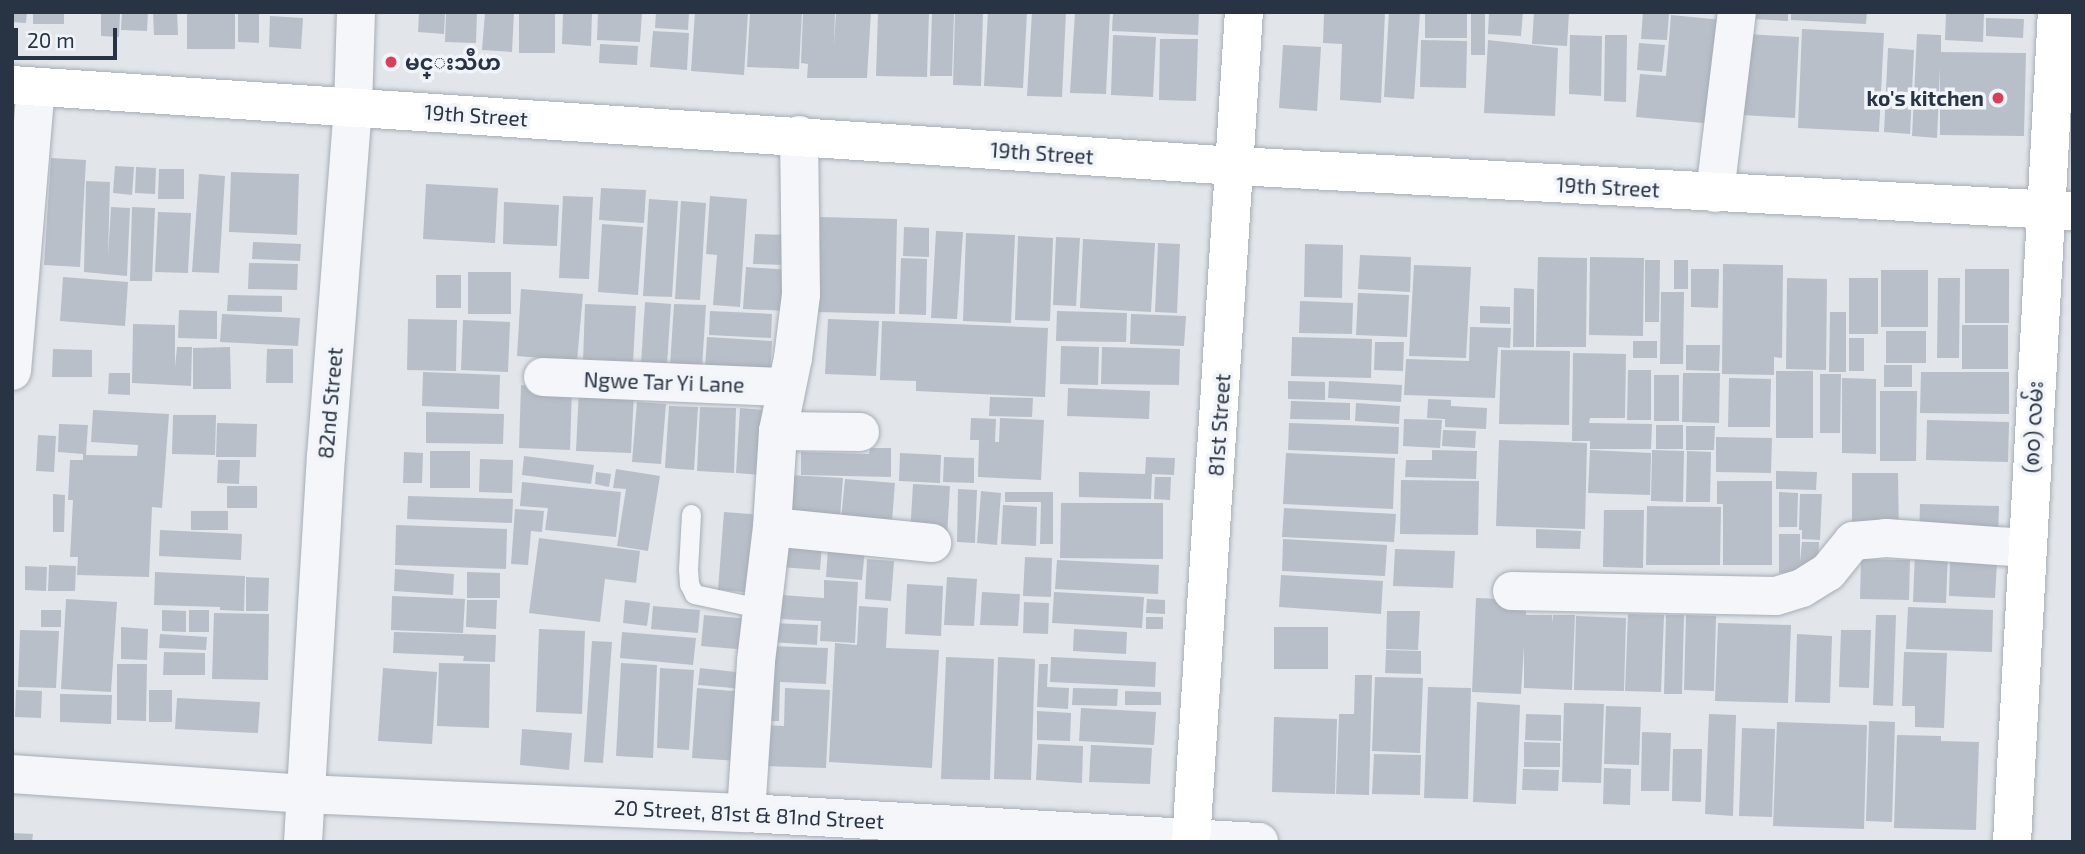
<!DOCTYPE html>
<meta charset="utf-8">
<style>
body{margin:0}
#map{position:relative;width:2085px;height:854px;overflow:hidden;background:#e2e6eb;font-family:"Exo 2","Noto Sans Myanmar",sans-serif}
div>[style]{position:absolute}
.building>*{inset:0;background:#b8bfc9}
.roads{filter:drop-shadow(0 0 2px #a6adb6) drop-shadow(0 0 2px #a6adb6)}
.lane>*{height:19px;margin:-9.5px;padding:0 9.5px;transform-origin:9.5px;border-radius:9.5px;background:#f5f6f9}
.street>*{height:38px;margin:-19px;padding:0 19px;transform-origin:19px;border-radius:19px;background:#f5f6f9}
.secondary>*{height:38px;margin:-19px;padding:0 19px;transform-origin:19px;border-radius:19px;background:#fff}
.primary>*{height:38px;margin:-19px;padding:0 19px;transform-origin:19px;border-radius:19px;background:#fff}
.dots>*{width:19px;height:19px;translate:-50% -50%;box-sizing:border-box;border:4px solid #f1f4f8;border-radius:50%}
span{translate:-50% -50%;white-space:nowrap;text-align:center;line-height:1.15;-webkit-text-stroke:7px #f1f4f8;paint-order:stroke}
.poi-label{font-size:21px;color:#283344;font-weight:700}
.left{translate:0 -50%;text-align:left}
.right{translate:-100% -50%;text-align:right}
.street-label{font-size:21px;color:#283344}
.frame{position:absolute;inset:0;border:14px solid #283344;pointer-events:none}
.scale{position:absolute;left:14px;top:28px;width:103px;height:32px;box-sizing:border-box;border:4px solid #283344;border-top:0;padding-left:9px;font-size:21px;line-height:24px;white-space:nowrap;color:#283344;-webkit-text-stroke:5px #f1f4f8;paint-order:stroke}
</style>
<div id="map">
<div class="building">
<i style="clip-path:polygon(12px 12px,27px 12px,26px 23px,12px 22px)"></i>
<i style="clip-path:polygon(33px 12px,64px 12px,64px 24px,33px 24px)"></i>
<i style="clip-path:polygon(101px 12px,120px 12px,119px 37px,101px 36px)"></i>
<i style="clip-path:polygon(122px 12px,148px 12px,147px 31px,121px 30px)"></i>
<i style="clip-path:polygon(153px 12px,177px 12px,178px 35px,154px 35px)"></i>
<i style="clip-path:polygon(187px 12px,235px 12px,235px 49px,187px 49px)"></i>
<i style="clip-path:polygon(238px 12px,259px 12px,259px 43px,238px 42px)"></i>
<i style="clip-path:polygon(419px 12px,445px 12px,444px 34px,418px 32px)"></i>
<i style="clip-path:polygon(446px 12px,477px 12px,476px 43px,445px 42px)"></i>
<i style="clip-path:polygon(485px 12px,514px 12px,512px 52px,482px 50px)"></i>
<i style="clip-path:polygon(563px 12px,592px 12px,591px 46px,562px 44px)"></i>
<i style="clip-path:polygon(598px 12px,642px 12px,640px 42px,597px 40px)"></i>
<i style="clip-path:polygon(656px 12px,689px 12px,688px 30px,655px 28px)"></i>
<i style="clip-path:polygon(695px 12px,748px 12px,744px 75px,691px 71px)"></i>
<i style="clip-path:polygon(750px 12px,802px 12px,799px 69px,747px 67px)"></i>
<i style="clip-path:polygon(803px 12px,835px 12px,834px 46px,836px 12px,871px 12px,867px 78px,807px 78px,808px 64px,801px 63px)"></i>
<i style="clip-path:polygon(878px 12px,929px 12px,927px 77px,876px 76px)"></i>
<i style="clip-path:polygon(932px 12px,954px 12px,952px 76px,930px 76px)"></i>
<i style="clip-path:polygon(955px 12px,983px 12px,981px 86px,953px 85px)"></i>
<i style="clip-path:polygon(988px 12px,1027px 12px,1023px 88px,984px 86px)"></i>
<i style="clip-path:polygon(1032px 12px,1066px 12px,1062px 97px,1027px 96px)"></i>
<i style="clip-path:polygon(1075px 12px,1110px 12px,1106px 94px,1070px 93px)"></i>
<i style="clip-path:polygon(1113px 12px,1199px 12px,1198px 35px,1112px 31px)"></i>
<i style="clip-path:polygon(1324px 12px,1385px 12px,1381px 103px,1340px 100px,1342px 44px,1323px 43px)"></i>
<i style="clip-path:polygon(1389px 12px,1420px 12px,1414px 99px,1384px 97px)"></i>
<i style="clip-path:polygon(1425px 12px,1467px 12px,1467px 38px,1425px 38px)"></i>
<i style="clip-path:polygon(1471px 12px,1485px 12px,1485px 55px,1471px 55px)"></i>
<i style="clip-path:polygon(1489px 12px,1523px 12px,1521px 36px,1488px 34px)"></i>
<i style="clip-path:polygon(1534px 12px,1569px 12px,1567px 46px,1532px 44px)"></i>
<i style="clip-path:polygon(1643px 12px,1669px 13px,1667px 40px,1641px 39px)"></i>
<i style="clip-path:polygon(1752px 12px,1788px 12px,1788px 21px,1752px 19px)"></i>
<i style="clip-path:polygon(1791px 12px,1867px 12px,1866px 24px,1791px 20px)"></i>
<i style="clip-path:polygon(1946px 12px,1984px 12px,1983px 42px,1945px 40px)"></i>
<i style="clip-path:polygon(519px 13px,555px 14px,555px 53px,519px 53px)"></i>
<i style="clip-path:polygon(1671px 15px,1723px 20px,1715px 124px,1636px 117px,1640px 74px,1666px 76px)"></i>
<i style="clip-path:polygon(270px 16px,303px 18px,301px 49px,269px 47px)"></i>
<i style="clip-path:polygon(1986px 18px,2024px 19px,2023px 38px,1986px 36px)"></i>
<i style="clip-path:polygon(1802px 29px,1884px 33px,1879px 132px,1798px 128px)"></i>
<i style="clip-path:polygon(653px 31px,689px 33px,687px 70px,650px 67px)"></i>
<i style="clip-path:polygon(1747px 34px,1799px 37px,1795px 118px,1742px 115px)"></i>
<i style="clip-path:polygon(1917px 34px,1941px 35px,1941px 52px,2026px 53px,2024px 136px,1940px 135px,1940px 68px,1937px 138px,1912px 136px)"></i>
<i style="clip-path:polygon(1113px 35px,1156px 37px,1153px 97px,1111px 95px)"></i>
<i style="clip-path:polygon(1570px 35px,1602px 36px,1601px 96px,1569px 94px)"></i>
<i style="clip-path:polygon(1605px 35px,1627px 35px,1626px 102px,1604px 101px)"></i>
<i style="clip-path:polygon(1160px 39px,1198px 39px,1196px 101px,1159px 100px)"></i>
<i style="clip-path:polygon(1421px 40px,1467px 41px,1466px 88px,1420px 87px)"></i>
<i style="clip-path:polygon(1488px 40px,1558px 48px,1555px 116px,1484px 113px)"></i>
<i style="clip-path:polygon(1639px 43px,1665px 45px,1662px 72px,1637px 70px)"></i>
<i style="clip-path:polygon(600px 44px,638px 46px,637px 65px,599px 63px)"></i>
<i style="clip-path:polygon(1283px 45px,1321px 47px,1317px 111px,1279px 108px)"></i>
<i style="clip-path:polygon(1888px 48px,1914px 50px,1910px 134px,1884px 132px)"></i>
<i style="clip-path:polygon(51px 158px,86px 160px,80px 267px,44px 265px)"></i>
<i style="clip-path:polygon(115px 166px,134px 167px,132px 195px,113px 193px)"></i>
<i style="clip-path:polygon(136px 167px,156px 168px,155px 194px,135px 193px)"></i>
<i style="clip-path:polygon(159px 169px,184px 169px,184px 199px,158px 199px)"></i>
<i style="clip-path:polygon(231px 172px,299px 174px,297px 235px,229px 232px)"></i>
<i style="clip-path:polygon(199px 174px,225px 176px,219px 273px,192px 272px)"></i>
<i style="clip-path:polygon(86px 181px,110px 182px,108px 257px,111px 207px,130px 208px,127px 276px,84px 272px)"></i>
<i style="clip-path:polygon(426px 184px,498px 188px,495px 243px,423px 239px)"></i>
<i style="clip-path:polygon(601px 188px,646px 190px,644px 223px,599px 220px)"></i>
<i style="clip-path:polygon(563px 196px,593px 197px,589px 279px,559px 278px)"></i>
<i style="clip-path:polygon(710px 196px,747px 199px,740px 307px,713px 305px,717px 255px,706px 254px)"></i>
<i style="clip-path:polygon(649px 199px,678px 201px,672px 297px,643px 296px)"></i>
<i style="clip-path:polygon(681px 201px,706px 203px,700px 300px,675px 299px)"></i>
<i style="clip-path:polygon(504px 202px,559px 205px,557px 246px,503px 244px)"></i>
<i style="clip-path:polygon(132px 207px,155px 208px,152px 281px,130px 281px)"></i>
<i style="clip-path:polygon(158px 212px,191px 213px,188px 273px,155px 272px)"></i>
<i style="clip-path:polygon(820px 217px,897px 219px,895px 314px,817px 312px)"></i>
<i style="clip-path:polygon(602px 224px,643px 227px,638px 295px,598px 292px)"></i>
<i style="clip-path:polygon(904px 227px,929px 228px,929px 257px,903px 256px)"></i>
<i style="clip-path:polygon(936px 231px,963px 232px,957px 319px,931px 318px)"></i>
<i style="clip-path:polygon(966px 233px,1015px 235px,1011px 323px,963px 321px)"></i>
<i style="clip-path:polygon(755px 234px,787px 235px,786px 265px,753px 264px)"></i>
<i style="clip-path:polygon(1018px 236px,1053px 238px,1050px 321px,1015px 320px)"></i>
<i style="clip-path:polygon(1056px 237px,1080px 238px,1076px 306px,1053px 305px)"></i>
<i style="clip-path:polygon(1083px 239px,1155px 243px,1151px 312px,1080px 308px)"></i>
<i style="clip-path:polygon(253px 242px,301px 244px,300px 261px,252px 259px)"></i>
<i style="clip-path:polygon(1158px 243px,1180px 244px,1177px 313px,1155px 312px)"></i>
<i style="clip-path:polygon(1305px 244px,1343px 245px,1342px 298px,1304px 297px)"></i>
<i style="clip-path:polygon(1360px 255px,1411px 257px,1410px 292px,1358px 289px)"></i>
<i style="clip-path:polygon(1538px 257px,1587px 258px,1586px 347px,1536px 347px)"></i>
<i style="clip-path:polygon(1590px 257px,1644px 258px,1643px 336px,1589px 335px)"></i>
<i style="clip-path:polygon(901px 258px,927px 259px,926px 315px,899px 314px)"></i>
<i style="clip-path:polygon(1645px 260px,1660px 260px,1659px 322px,1645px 322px)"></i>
<i style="clip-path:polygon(1674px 260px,1688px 260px,1688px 289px,1674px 289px)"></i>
<i style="clip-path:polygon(249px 263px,298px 264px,297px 290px,248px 289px)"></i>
<i style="clip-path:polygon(1723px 264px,1783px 265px,1782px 358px,1774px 357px,1774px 375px,1722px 374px)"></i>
<i style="clip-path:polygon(1414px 265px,1471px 267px,1466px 358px,1409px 356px)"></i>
<i style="clip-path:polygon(746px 267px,791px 270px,788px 311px,743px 309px)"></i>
<i style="clip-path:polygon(1691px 269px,1719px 269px,1718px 308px,1691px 307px)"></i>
<i style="clip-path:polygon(1965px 269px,2009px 269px,2009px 323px,1965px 323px)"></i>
<i style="clip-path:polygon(1881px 270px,1928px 270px,1928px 327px,1881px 327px)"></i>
<i style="clip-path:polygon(468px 272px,511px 272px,511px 314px,468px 314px)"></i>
<i style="clip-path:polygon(436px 275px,461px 275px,461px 308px,436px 308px)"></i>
<i style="clip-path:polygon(63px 277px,128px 282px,125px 326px,60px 321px)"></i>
<i style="clip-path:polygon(1787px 278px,1827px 279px,1826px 370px,1786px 369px)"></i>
<i style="clip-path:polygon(1849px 278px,1878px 278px,1878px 334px,1849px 334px)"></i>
<i style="clip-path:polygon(1938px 278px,1960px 278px,1959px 358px,1937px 358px)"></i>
<i style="clip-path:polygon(1514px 288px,1534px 289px,1534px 347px,1513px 347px)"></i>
<i style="clip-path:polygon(521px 289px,583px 294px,577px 361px,517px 356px)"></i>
<i style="clip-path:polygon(1661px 292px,1684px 292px,1683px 364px,1660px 364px)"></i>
<i style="clip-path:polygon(1358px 293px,1409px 295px,1407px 337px,1356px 335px)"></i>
<i style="clip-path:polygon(228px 295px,282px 296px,282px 312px,227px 311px)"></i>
<i style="clip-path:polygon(1300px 301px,1353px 303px,1352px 334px,1299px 333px)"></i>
<i style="clip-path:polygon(645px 302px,671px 304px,667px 365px,641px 364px)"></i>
<i style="clip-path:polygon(585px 304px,636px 306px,633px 364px,583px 362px)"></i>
<i style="clip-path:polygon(674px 304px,706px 305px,702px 368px,670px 366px)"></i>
<i style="clip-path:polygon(1480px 306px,1510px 307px,1510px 324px,1480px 323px)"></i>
<i style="clip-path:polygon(179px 310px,217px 311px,217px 339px,178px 338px)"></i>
<i style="clip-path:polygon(710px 311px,772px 314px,771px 338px,709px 335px)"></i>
<i style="clip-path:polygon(1057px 311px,1127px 313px,1126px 342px,1056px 341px)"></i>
<i style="clip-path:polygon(1830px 312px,1846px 312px,1846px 372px,1829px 372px)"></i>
<i style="clip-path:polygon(222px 314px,300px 318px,298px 346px,220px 342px)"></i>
<i style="clip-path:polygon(1131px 314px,1186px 316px,1184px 346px,1130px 344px)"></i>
<i style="clip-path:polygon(408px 319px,457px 320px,456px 371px,407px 370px)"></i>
<i style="clip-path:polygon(828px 319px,879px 321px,876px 376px,825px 374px)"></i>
<i style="clip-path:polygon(463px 320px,510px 322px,508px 372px,461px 370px)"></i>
<i style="clip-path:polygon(882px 321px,1048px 328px,1045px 397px,916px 391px,916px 381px,880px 380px)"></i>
<i style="clip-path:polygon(133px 324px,175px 325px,175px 367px,177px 347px,192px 347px,191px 386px,132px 383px)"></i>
<i style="clip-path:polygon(1962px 325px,2008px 325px,2008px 369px,1962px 369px)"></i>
<i style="clip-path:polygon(1470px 327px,1511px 328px,1510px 348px,1498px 347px,1495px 398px,1404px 395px,1406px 359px,1469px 361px)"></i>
<i style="clip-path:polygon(1886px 331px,1926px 331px,1926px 363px,1886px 363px)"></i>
<i style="clip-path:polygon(707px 337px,772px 341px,770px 376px,705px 371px)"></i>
<i style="clip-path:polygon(1292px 337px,1372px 339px,1371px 378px,1291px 376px)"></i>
<i style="clip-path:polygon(1849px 338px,1864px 338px,1864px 371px,1849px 371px)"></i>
<i style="clip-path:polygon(1633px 341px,1657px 341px,1657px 358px,1633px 358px)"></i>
<i style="clip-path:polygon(1375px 342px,1404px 342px,1403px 371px,1374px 370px)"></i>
<i style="clip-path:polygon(1686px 345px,1720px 345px,1719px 371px,1686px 370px)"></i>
<i style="clip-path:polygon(1061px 346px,1099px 347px,1098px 385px,1060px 384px)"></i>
<i style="clip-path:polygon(230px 347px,231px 389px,193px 389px,193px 348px)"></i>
<i style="clip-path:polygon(1102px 347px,1180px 349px,1179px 385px,1101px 384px)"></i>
<i style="clip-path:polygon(53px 349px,92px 350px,92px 377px,52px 377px)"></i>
<i style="clip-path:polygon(267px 349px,293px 349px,293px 383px,266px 383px)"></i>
<i style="clip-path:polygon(1501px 350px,1570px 351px,1569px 425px,1499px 424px)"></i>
<i style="clip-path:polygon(1573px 353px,1626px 354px,1625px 418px,1590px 418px,1589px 423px,1652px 424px,1651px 449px,1590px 449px,1590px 441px,1572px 441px)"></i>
<i style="clip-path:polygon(1884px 365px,1912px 365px,1912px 387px,1884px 387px)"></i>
<i style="clip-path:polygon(1628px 370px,1651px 370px,1651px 420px,1627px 420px)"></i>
<i style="clip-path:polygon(1776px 371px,1813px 371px,1813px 438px,1776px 438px)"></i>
<i style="clip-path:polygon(423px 372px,500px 375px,499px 409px,422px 406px)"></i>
<i style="clip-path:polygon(1921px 372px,2009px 372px,2009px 414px,1920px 413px)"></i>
<i style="clip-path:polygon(109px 373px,130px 373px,130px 395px,108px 394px)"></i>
<i style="clip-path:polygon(1683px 373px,1720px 373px,1719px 423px,1682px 422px)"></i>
<i style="clip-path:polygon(1820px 374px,1841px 374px,1840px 433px,1820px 433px)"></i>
<i style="clip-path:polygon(1654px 375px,1679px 375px,1679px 421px,1654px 421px)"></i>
<i style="clip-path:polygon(1729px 378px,1771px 379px,1770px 427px,1728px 427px)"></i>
<i style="clip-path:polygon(1842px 378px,1876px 379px,1876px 454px,1842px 453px)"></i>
<i style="clip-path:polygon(1288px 381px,1325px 382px,1325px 400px,1288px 399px)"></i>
<i style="clip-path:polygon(1329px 381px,1402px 385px,1401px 402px,1328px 398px)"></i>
<i style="clip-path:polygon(521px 385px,572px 388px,570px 450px,519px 448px)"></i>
<i style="clip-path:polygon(1068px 388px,1150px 391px,1149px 419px,1067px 416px)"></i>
<i style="clip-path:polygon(579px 389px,634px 392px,631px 453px,576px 451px)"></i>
<i style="clip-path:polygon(1880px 391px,1917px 391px,1916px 461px,1880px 461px)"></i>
<i style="clip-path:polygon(990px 397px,1033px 398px,1032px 417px,989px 416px)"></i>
<i style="clip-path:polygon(1428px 399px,1451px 400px,1451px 406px,1487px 408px,1486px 429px,1445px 427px,1445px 419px,1427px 418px)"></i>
<i style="clip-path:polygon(1291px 401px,1350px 403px,1350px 420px,1290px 419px)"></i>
<i style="clip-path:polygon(637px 402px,666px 404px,661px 464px,632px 462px)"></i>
<i style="clip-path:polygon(1356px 403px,1400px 406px,1399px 424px,1355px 421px)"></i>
<i style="clip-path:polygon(669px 406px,698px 407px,694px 470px,665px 468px)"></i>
<i style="clip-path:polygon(700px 407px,736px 408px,734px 473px,697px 471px)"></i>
<i style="clip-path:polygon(740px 408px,765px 410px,762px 475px,736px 473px)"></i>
<i style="clip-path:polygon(93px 410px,169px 414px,162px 508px,152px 507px,149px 577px,77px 575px,78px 557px,70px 557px,73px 500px,68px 500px,70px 460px,83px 460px,83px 454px,58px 452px,59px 424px,88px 425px,86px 455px,137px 456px,138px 445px,91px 442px)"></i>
<i style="clip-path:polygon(426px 412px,504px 414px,503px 444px,426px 443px)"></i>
<i style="clip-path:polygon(173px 415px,216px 415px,215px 455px,172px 454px)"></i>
<i style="clip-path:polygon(971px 418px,996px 419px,995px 442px,999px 442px,1000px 418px,1044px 420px,1041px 480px,978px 477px,979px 440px,970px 440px)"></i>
<i style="clip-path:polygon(1404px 419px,1442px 420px,1440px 448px,1403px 446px)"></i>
<i style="clip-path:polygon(1927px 420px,2009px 422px,2008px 462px,1926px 460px)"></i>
<i style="clip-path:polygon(217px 423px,257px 424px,256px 457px,216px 457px)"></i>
<i style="clip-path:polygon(1289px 423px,1399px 427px,1398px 454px,1288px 450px)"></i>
<i style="clip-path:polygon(1656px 425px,1683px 425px,1683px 449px,1656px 449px)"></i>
<i style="clip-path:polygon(1686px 426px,1715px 426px,1714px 450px,1686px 450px)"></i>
<i style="clip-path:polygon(1443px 430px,1476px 431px,1475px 448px,1442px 446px)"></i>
<i style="clip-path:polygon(38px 435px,56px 436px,54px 472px,36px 471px)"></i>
<i style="clip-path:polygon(1716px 437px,1772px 438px,1771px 473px,1716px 472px)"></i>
<i style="clip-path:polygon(1499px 440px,1587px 443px,1585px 529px,1496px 526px)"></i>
<i style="clip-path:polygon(870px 448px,891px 448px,891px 477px,801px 475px,801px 452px,869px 454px)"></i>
<i style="clip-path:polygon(1432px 450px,1477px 451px,1476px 479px,1405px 477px,1406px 460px,1432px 460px)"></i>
<i style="clip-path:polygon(1590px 450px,1651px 453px,1650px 495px,1588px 493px)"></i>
<i style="clip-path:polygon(1652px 450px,1684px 451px,1683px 502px,1651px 501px)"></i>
<i style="clip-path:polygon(430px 451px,470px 451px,470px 488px,430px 488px)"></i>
<i style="clip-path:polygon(1687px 451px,1711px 452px,1710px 502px,1686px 502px)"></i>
<i style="clip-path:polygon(404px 452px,423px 453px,422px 483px,403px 483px)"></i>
<i style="clip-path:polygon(900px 453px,941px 455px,940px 483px,899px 481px)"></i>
<i style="clip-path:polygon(1286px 453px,1395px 458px,1393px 509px,1283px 504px)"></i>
<i style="clip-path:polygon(524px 456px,594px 465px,591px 484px,522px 475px)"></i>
<i style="clip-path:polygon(944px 457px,974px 458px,974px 483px,943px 482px)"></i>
<i style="clip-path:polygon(1146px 457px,1175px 458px,1174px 475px,1152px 474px,1151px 499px,1079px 497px,1079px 472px,1145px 474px)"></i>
<i style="clip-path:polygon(480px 459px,513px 460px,512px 493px,479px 492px)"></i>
<i style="clip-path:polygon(218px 460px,240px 460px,239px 484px,217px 483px)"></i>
<i style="clip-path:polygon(616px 469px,660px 476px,648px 551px,617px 546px,626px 489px,613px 488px)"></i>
<i style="clip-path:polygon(1776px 471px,1817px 472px,1816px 490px,1776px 489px)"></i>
<i style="clip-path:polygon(596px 472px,611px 474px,609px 487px,595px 484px)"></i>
<i style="clip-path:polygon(1852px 473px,1898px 473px,1899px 533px,1852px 533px)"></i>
<i style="clip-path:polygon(789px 475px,843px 478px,839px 530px,785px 527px)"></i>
<i style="clip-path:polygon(1155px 477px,1171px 477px,1170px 500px,1154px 499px)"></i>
<i style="clip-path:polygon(845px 479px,895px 483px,891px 534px,840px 530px)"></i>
<i style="clip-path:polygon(1401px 480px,1479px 481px,1478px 535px,1400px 534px)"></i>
<i style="clip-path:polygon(1717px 481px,1772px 481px,1772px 565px,1723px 565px,1723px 504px,1717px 504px)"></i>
<i style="clip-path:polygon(522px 482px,621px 492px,616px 537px,545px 530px,548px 508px,520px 506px)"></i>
<i style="clip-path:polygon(913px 484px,950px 486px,947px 537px,910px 535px)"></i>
<i style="clip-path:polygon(227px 486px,257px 486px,257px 508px,227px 508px)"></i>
<i style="clip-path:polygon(958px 489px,977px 490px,975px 543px,957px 542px)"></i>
<i style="clip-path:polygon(981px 491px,1001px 493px,997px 545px,977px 543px)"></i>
<i style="clip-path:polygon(1005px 492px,1053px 492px,1053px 544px,1040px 544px,1041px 502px,1005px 502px)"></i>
<i style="clip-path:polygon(1779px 492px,1798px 493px,1797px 527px,1779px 527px)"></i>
<i style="clip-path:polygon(53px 494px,65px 495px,64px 532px,53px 532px)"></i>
<i style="clip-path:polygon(1800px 494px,1822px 494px,1820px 540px,1802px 539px,1802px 530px,1799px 530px)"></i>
<i style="clip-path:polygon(408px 496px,513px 499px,512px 523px,407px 519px)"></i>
<i style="clip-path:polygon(1061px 503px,1163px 503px,1163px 559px,1060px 558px)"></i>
<i style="clip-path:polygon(1920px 504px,1999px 506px,1998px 540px,1919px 537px)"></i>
<i style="clip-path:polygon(1003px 505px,1037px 507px,1036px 546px,1001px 544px)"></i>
<i style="clip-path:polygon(1647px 506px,1721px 507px,1720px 565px,1646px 565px)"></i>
<i style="clip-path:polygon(1284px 508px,1396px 514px,1394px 542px,1282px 537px)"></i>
<i style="clip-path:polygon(515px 509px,544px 511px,542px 532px,531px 531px,528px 565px,511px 564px)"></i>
<i style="clip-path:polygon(1604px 510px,1644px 510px,1643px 568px,1603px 567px)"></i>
<i style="clip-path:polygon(191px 511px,228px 511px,228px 530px,191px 530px)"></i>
<i style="clip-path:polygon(724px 512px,763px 515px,757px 593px,718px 590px)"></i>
<i style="clip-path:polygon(396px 525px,507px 529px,506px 569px,395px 565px)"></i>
<i style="clip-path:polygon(1536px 529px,1581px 531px,1580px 549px,1536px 548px)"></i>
<i style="clip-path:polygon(160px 530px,242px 534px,241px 560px,159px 556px)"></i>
<i style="clip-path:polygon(1779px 534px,1800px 534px,1800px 562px,1802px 542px,1819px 542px,1818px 567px,1800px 573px,1779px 573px)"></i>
<i style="clip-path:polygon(829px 535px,866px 538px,862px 580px,826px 577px)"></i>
<i style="clip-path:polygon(539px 538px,640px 551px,636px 583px,605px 579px,600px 622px,529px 613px)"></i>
<i style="clip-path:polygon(1283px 539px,1387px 545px,1385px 576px,1282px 571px)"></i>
<i style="clip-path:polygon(782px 542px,822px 545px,820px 570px,780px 567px)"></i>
<i style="clip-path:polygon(1395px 549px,1455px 551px,1453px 588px,1393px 586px)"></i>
<i style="clip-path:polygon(1915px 552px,1948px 553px,1946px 603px,1913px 602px)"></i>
<i style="clip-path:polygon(1025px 557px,1052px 558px,1051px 597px,1023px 596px)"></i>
<i style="clip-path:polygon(867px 559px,894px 561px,891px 601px,865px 599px)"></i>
<i style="clip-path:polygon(1861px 559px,1910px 560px,1909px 600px,1860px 599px)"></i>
<i style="clip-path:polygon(1057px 560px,1159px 565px,1158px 594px,1055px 589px)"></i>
<i style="clip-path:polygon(1950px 561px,1997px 562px,1995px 598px,1949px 596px)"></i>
<i style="clip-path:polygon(49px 565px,76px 566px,75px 591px,48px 591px)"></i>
<i style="clip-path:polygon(25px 566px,47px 567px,46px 591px,25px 590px)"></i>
<i style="clip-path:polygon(395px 569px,454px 574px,453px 595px,394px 591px)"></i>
<i style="clip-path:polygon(155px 572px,245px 576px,244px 611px,220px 610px,220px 607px,154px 605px)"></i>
<i style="clip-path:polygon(467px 572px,500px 573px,500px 598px,467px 598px)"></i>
<i style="clip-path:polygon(1281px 575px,1383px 581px,1381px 614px,1279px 607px)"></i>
<i style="clip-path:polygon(246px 577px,269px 578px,268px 611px,246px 611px)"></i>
<i style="clip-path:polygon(947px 577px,977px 579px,974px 626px,944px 625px)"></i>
<i style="clip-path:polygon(824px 580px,858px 582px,855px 643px,820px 641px,821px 621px,780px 619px,781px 595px,824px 598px)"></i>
<i style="clip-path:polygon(907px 584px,943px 586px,941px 636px,905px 634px)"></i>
<i style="clip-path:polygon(982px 592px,1020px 594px,1018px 626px,980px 625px)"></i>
<i style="clip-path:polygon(1054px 592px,1144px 597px,1142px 628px,1052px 623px)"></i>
<i style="clip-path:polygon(392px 596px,465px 599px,463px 633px,391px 630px)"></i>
<i style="clip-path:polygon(1476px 598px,1526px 600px,1526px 615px,1552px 615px,1552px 623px,1553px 615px,1575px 615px,1572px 690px,1524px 688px,1524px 646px,1521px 694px,1472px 692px)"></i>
<i style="clip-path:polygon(66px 599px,117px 602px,111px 692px,61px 689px)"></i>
<i style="clip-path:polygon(1147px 599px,1165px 600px,1165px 614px,1146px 613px)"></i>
<i style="clip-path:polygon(467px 600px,497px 600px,496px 629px,466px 627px)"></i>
<i style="clip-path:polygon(625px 600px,650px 603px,647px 626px,623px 623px)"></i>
<i style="clip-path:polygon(1024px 602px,1049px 603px,1048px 634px,1023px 633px)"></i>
<i style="clip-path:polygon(653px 606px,700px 610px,698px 633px,651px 629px)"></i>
<i style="clip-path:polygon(859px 606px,888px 608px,886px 648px,939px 650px,932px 768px,829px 762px,835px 643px,857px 645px)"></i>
<i style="clip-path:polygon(1908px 607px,1993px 610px,1992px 652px,1906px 649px)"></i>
<i style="clip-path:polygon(41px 610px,61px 610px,61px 627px,41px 627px)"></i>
<i style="clip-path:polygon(162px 610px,186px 611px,186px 632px,162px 631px)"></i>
<i style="clip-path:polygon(189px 610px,209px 610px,209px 632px,189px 632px)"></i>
<i style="clip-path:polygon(1387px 611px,1420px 611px,1418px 650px,1386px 649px)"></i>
<i style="clip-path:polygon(214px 613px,269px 614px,268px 680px,212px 679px)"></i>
<i style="clip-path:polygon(1628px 614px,1664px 615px,1661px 692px,1625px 691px)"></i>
<i style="clip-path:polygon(704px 615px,750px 619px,748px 650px,701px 646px)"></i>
<i style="clip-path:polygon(1666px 615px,1684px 615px,1682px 694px,1664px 694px)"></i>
<i style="clip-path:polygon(1686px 615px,1716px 616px,1714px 691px,1684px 690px)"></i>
<i style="clip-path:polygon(1876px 615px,1896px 615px,1893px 706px,1873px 705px)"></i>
<i style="clip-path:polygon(1576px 616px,1626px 618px,1624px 691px,1574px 690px)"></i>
<i style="clip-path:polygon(1146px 617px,1163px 617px,1163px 629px,1146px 629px)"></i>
<i style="clip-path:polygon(772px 623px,818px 625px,817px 645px,771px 642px)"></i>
<i style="clip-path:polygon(1718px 623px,1791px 625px,1788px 703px,1715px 701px)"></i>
<i style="clip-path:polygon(121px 627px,148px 629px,147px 660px,121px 659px)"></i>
<i style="clip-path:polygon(1274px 627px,1328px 627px,1328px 669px,1274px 669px)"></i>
<i style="clip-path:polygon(539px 629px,585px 631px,582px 714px,536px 712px)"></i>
<i style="clip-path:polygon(1074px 629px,1127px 632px,1126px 654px,1073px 651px)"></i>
<i style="clip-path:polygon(20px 630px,59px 631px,56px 688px,18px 687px)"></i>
<i style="clip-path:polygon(1841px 630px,1871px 630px,1869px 688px,1839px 687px)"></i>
<i style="clip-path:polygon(394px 632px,496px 635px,495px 662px,463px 661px,464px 656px,393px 653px)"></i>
<i style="clip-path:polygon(622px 632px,696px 638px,693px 665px,620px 658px)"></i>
<i style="clip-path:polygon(160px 634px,207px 637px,206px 650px,159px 648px)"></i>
<i style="clip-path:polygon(1797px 634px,1832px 636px,1830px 703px,1795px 702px)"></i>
<i style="clip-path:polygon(592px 641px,612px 642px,603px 763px,584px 762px)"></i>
<i style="clip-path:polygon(768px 646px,828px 648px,826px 684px,780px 682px,779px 721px,764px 721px)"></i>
<i style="clip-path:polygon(1386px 650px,1421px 651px,1421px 674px,1385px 673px)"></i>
<i style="clip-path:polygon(164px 652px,205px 653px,205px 675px,163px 675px)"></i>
<i style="clip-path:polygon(1904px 652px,1947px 653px,1944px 728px,1915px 727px,1915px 706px,1902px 706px)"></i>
<i style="clip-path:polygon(946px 657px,994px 659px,990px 780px,941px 779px)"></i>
<i style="clip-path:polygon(998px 657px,1035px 659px,1031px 780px,994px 779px)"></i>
<i style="clip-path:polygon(1051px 657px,1156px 662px,1155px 687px,1050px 682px)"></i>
<i style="clip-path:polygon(439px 663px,490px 664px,489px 728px,437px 726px)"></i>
<i style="clip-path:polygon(621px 663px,657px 665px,653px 758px,616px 756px)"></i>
<i style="clip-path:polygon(117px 664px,147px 664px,146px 721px,117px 720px)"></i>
<i style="clip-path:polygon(1039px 664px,1048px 664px,1047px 687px,1069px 688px,1068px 709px,1037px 707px)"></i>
<i style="clip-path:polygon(383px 668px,437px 672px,432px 744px,378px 741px)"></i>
<i style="clip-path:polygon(660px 668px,694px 670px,689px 750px,657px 748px)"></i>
<i style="clip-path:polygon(700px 668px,745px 673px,744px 689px,698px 685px)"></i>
<i style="clip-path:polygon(1355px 675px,1372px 675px,1369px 795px,1336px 794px,1339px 714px,1354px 714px)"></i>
<i style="clip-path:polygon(1375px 677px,1423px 678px,1420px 753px,1372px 751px)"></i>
<i style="clip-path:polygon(1428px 687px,1471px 688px,1468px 799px,1424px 798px)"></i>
<i style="clip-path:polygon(697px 688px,744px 692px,739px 761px,692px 758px)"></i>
<i style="clip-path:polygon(785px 688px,830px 690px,826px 768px,763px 766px,765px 725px,784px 726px)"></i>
<i style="clip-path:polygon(1073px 688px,1118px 689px,1117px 706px,1072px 705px)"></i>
<i style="clip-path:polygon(16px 690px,42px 691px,41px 718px,15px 717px)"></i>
<i style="clip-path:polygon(149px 690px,172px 690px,172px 722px,149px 722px)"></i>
<i style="clip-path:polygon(1125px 691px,1161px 692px,1161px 705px,1125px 705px)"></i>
<i style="clip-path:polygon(60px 694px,112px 695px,111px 724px,60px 722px)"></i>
<i style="clip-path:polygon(177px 698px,260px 702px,258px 733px,175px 729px)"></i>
<i style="clip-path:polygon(1477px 702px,1520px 705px,1516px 804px,1473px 802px)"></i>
<i style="clip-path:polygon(1564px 703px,1604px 704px,1601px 783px,1562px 782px)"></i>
<i style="clip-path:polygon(1606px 706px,1641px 707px,1639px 765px,1604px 764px)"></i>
<i style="clip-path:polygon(1081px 708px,1156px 712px,1154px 745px,1079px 741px)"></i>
<i style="clip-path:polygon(1037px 711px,1071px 713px,1070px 741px,1037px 740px)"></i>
<i style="clip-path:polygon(1526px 714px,1561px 715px,1561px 741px,1525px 740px)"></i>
<i style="clip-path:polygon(1709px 714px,1736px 715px,1733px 816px,1705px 814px)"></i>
<i style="clip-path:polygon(1274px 717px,1337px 719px,1335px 794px,1272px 792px)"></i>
<i style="clip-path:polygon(1869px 721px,1895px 722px,1892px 822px,1866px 821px)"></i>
<i style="clip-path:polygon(1777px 722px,1867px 725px,1864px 829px,1773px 826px)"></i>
<i style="clip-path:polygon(1742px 728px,1775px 729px,1772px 817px,1739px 816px)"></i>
<i style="clip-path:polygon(522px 729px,572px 733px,569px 770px,520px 765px)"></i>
<i style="clip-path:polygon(1642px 732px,1671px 733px,1669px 791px,1641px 791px)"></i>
<i style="clip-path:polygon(1897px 735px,1941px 736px,1941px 741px,1979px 742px,1976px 830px,1894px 828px)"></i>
<i style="clip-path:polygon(1524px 742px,1560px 743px,1560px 767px,1524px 767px)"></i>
<i style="clip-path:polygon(1038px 744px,1083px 746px,1082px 783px,1036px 780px)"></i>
<i style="clip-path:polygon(1091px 745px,1152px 748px,1150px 784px,1089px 782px)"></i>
<i style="clip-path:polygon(1673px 749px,1702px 749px,1701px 802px,1672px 801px)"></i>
<i style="clip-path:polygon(1374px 754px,1421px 755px,1420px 795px,1372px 794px)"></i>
<i style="clip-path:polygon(1604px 768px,1631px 769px,1630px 805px,1603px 804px)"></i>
<i style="clip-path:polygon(1523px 769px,1559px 770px,1558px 791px,1522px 790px)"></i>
<i style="clip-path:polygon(12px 833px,33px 834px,32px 842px,12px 842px)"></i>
</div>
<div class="roads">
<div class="lane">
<i style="left:691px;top:514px;width:55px;rotate:93.1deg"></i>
<i style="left:688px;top:569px;width:15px;rotate:86deg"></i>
<i style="left:689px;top:584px;width:11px;rotate:63deg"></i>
<i style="left:694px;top:594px;width:72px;rotate:12.1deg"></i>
</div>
<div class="street">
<i style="left:1715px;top:193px;width:182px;rotate:-83.1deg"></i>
<i style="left:12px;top:371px;width:285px;rotate:-85.2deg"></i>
<i style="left:543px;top:377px;width:243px;rotate:2.4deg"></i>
<i style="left:778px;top:431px;width:82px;rotate:0.7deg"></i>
<i style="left:772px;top:527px;width:161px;rotate:5.7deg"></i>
<i style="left:1512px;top:591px;width:264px;rotate:1.1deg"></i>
<i style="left:1776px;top:596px;width:27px;rotate:-17deg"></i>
<i style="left:1802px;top:588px;width:31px;rotate:-32deg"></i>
<i style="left:1828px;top:572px;width:40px;rotate:-51deg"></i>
<i style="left:1853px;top:541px;width:33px;rotate:-5deg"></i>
<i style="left:1886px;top:538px;width:140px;rotate:4.1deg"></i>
<i style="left:12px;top:774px;width:294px;rotate:3.9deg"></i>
<i style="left:305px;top:794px;width:441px;rotate:2.5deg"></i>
<i style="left:746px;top:813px;width:514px;rotate:3.24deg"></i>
<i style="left:746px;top:813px;width:152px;rotate:-86.2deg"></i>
<i style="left:756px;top:661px;width:135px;rotate:-83.2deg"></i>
<i style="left:772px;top:527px;width:96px;rotate:-86.4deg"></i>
<i style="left:778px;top:431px;width:75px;rotate:-78.4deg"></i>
<i style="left:793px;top:358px;width:64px;rotate:-82.8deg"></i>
<i style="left:801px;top:295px;width:160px;rotate:-90.7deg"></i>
<i style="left:303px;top:842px;width:386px;rotate:-86.6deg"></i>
<i style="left:326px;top:457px;width:351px;rotate:-85.6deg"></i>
<i style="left:353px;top:107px;width:95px;rotate:-88.2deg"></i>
</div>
<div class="secondary">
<i style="left:12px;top:85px;width:1227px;rotate:3.79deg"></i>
<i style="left:1236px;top:166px;width:838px;rotate:3.08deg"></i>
<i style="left:1191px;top:842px;width:832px;rotate:-86.35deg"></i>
</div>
<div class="primary">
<i style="left:2012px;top:842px;width:831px;rotate:-86.9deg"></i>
</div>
</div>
<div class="dots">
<i style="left:391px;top:62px;background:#d83f5a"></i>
<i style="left:1998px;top:98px;background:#d83f5a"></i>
</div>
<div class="poi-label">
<span class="left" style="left:405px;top:62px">မင္းသီဟ</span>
<span class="right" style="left:1984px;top:98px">ko's kitchen</span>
</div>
<div class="street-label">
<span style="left:476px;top:115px;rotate:4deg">19th Street</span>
<span style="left:1042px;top:153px;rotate:4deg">19th Street</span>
<span style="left:1608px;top:187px;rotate:3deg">19th Street</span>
<span style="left:664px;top:382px;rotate:2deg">Ngwe Tar Yi Lane</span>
<span style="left:330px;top:403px;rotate:-85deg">82nd Street</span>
<span style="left:1219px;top:425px;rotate:-86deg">81st Street</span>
<span style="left:2033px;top:427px;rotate:-87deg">(၈၀) လမ်း</span>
<span style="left:749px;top:814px;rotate:3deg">20 Street, 81st &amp; 81nd Street</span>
</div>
<div class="frame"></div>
<div class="scale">20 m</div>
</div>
